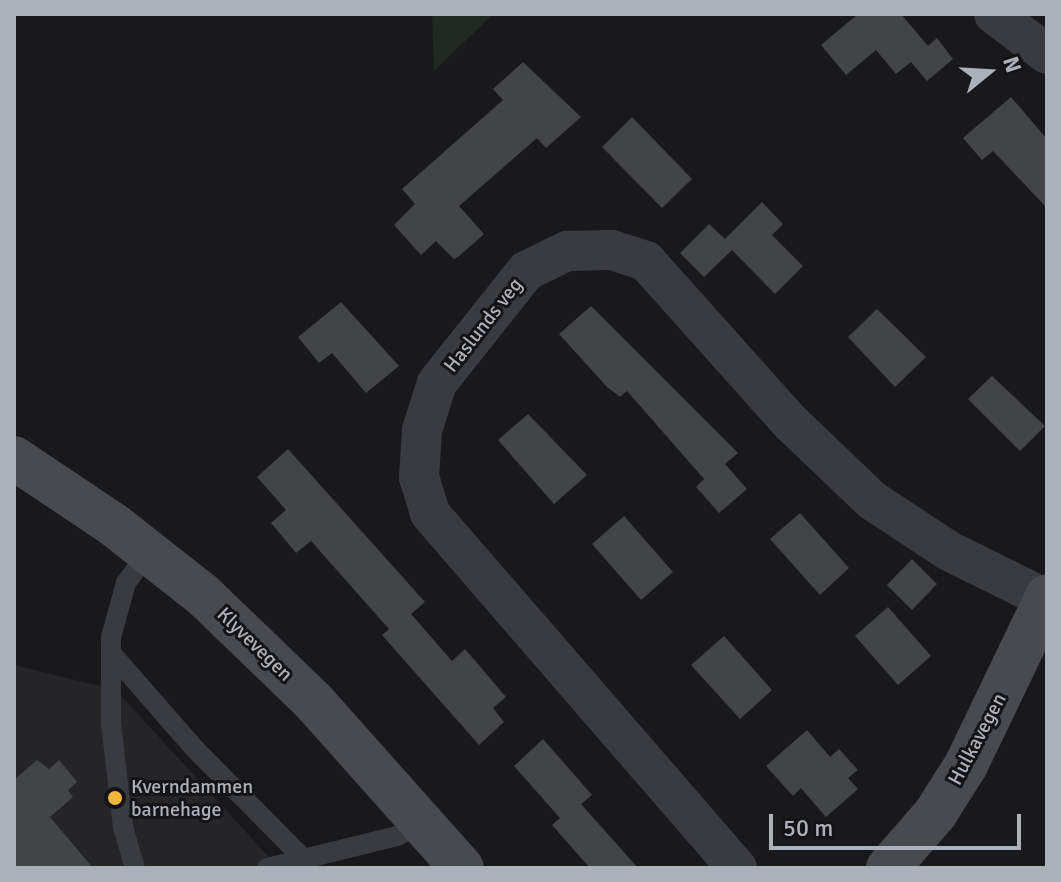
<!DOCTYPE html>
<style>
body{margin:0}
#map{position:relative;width:1061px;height:882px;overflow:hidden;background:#19191b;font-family:Signika,sans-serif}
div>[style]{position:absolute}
.built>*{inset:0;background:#252528}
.green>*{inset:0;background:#212922}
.building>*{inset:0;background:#434448}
.lane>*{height:20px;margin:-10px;padding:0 10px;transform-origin:10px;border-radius:10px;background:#3a3b40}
.street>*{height:40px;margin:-20px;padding:0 20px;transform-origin:20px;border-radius:20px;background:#3a3b40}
.secondary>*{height:44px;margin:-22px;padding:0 22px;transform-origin:22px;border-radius:22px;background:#484a50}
.dots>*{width:22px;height:22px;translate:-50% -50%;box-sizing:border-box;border:4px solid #141416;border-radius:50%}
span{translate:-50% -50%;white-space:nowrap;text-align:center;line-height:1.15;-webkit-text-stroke:6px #141416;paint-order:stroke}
.street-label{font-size:20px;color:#abb0ba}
.poi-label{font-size:20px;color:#abb0ba}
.left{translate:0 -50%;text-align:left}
.frame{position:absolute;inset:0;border:16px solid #abb0ba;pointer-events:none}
.north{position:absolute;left:949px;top:32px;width:80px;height:80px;-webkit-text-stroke:6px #141416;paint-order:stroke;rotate:72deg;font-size:22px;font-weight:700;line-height:32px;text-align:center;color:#abb0ba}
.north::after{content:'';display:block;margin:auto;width:28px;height:36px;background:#abb0ba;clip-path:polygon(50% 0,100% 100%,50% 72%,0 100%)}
.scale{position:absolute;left:769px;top:814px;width:252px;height:36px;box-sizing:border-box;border:4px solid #abb0ba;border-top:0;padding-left:10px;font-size:24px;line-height:28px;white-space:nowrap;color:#abb0ba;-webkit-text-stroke:6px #141416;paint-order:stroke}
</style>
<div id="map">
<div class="built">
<i style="clip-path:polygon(14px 665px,116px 690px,269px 857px,273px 868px,14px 868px)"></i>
</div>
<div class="green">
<i style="clip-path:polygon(432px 14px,493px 14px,434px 71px)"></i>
</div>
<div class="building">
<i style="clip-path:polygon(858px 14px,901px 14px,928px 46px,937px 38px,953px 59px,927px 81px,911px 62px,896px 74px,876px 50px,846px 75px,821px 45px)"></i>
<i style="clip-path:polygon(523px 62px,581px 117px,546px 148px,537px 138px,459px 206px,484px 234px,458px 257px,454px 259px,436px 241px,421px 255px,394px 225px,415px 204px,402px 189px,503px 100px,493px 89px)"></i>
<i style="clip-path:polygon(1011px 97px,1047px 139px,1047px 208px,993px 151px,982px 160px,963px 138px)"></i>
<i style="clip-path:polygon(632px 117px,692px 179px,662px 208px,602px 147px)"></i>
<i style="clip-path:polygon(762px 202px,783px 224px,772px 235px,803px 266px,775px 294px,732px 250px,704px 277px,680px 253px,709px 224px,725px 239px)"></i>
<i style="clip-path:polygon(341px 302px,399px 366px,366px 393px,332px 353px,319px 363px,298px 337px)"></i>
<i style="clip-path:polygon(591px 306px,738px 453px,725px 464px,747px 489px,719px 513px,696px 487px,704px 479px,627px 391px,620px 397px,607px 387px,559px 334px)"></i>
<i style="clip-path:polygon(877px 309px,926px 357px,895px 387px,848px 337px)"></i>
<i style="clip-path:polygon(992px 376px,1045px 426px,1020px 451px,968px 399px)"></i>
<i style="clip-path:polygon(528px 414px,587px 475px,554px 504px,498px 440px)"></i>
<i style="clip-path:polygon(288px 449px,425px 602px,411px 614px,452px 661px,465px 649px,506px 697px,493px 708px,504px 722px,479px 745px,382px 635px,389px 629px,311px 541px,296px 553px,271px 523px,286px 510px,257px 477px)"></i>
<i style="clip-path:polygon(800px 513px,849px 568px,820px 595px,770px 539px)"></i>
<i style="clip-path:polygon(624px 516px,673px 572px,641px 600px,592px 544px)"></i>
<i style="clip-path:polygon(912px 559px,937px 584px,912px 610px,887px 585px)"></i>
<i style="clip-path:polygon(888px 607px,931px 656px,898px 685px,855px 636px)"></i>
<i style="clip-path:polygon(724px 636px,772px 690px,740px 719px,691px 665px)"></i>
<i style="clip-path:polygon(807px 730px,830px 757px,839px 749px,858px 770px,848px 778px,858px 789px,826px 817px,801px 788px,793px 796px,766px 766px)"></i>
<i style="clip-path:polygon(543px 739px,592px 795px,581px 804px,638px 868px,590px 868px,552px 825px,560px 818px,514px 766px)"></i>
<i style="clip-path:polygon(37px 760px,49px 769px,59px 760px,77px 782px,68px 790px,73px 797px,50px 817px,93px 868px,14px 868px,14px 780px)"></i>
</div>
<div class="lane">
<i style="left:112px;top:654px;width:125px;rotate:48.9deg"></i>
<i style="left:194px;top:748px;width:155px;rotate:45.3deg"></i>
<i style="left:135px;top:868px;width:43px;rotate:-106.3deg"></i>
<i style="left:123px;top:827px;width:105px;rotate:-96.6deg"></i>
<i style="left:111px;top:723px;width:86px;rotate:-90deg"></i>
<i style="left:111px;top:637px;width:56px;rotate:-74.5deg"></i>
<i style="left:126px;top:583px;width:39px;rotate:-54deg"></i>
<i style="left:267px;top:868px;width:134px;rotate:-13.8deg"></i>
<i style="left:397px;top:836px;width:29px;rotate:-27deg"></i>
</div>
<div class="street">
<i style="left:994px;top:14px;width:66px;rotate:37deg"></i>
<i style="left:737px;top:868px;width:469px;rotate:-130.9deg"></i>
<i style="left:430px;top:513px;width:38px;rotate:-107deg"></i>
<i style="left:419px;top:477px;width:47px;rotate:-86.3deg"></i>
<i style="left:422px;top:430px;width:49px;rotate:-72.3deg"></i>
<i style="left:437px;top:383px;width:143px;rotate:-51.5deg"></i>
<i style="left:526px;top:271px;width:46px;rotate:-26deg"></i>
<i style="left:567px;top:251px;width:45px;rotate:-1.3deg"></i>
<i style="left:612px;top:250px;width:36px;rotate:18deg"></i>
<i style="left:646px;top:261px;width:217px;rotate:48.2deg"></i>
<i style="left:791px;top:423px;width:113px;rotate:43.6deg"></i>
<i style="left:873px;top:501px;width:91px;rotate:33.3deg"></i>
<i style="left:949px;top:551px;width:108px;rotate:26.3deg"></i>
</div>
<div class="secondary">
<i style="left:14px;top:458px;width:120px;rotate:33.8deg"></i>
<i style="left:114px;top:525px;width:113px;rotate:38.2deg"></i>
<i style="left:203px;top:595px;width:154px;rotate:43.9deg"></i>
<i style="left:314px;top:702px;width:222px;rotate:48.3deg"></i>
<i style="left:888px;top:868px;width:72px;rotate:-49deg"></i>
<i style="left:935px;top:814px;width:58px;rotate:-57.7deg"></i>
<i style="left:966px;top:765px;width:187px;rotate:-64.3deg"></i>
</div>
<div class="dots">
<i style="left:115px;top:798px;background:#f1b63b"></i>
</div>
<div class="street-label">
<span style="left:483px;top:325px;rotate:-52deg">Haslunds veg</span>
<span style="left:255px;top:644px;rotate:44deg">Klyvevegen</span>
<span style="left:977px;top:739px;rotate:-62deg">Hulkavegen</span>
</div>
<div class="poi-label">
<span class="left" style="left:131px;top:798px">Kverndammen<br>barnehage</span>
</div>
<div class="frame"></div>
<div class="north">N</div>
<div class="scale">50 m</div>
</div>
